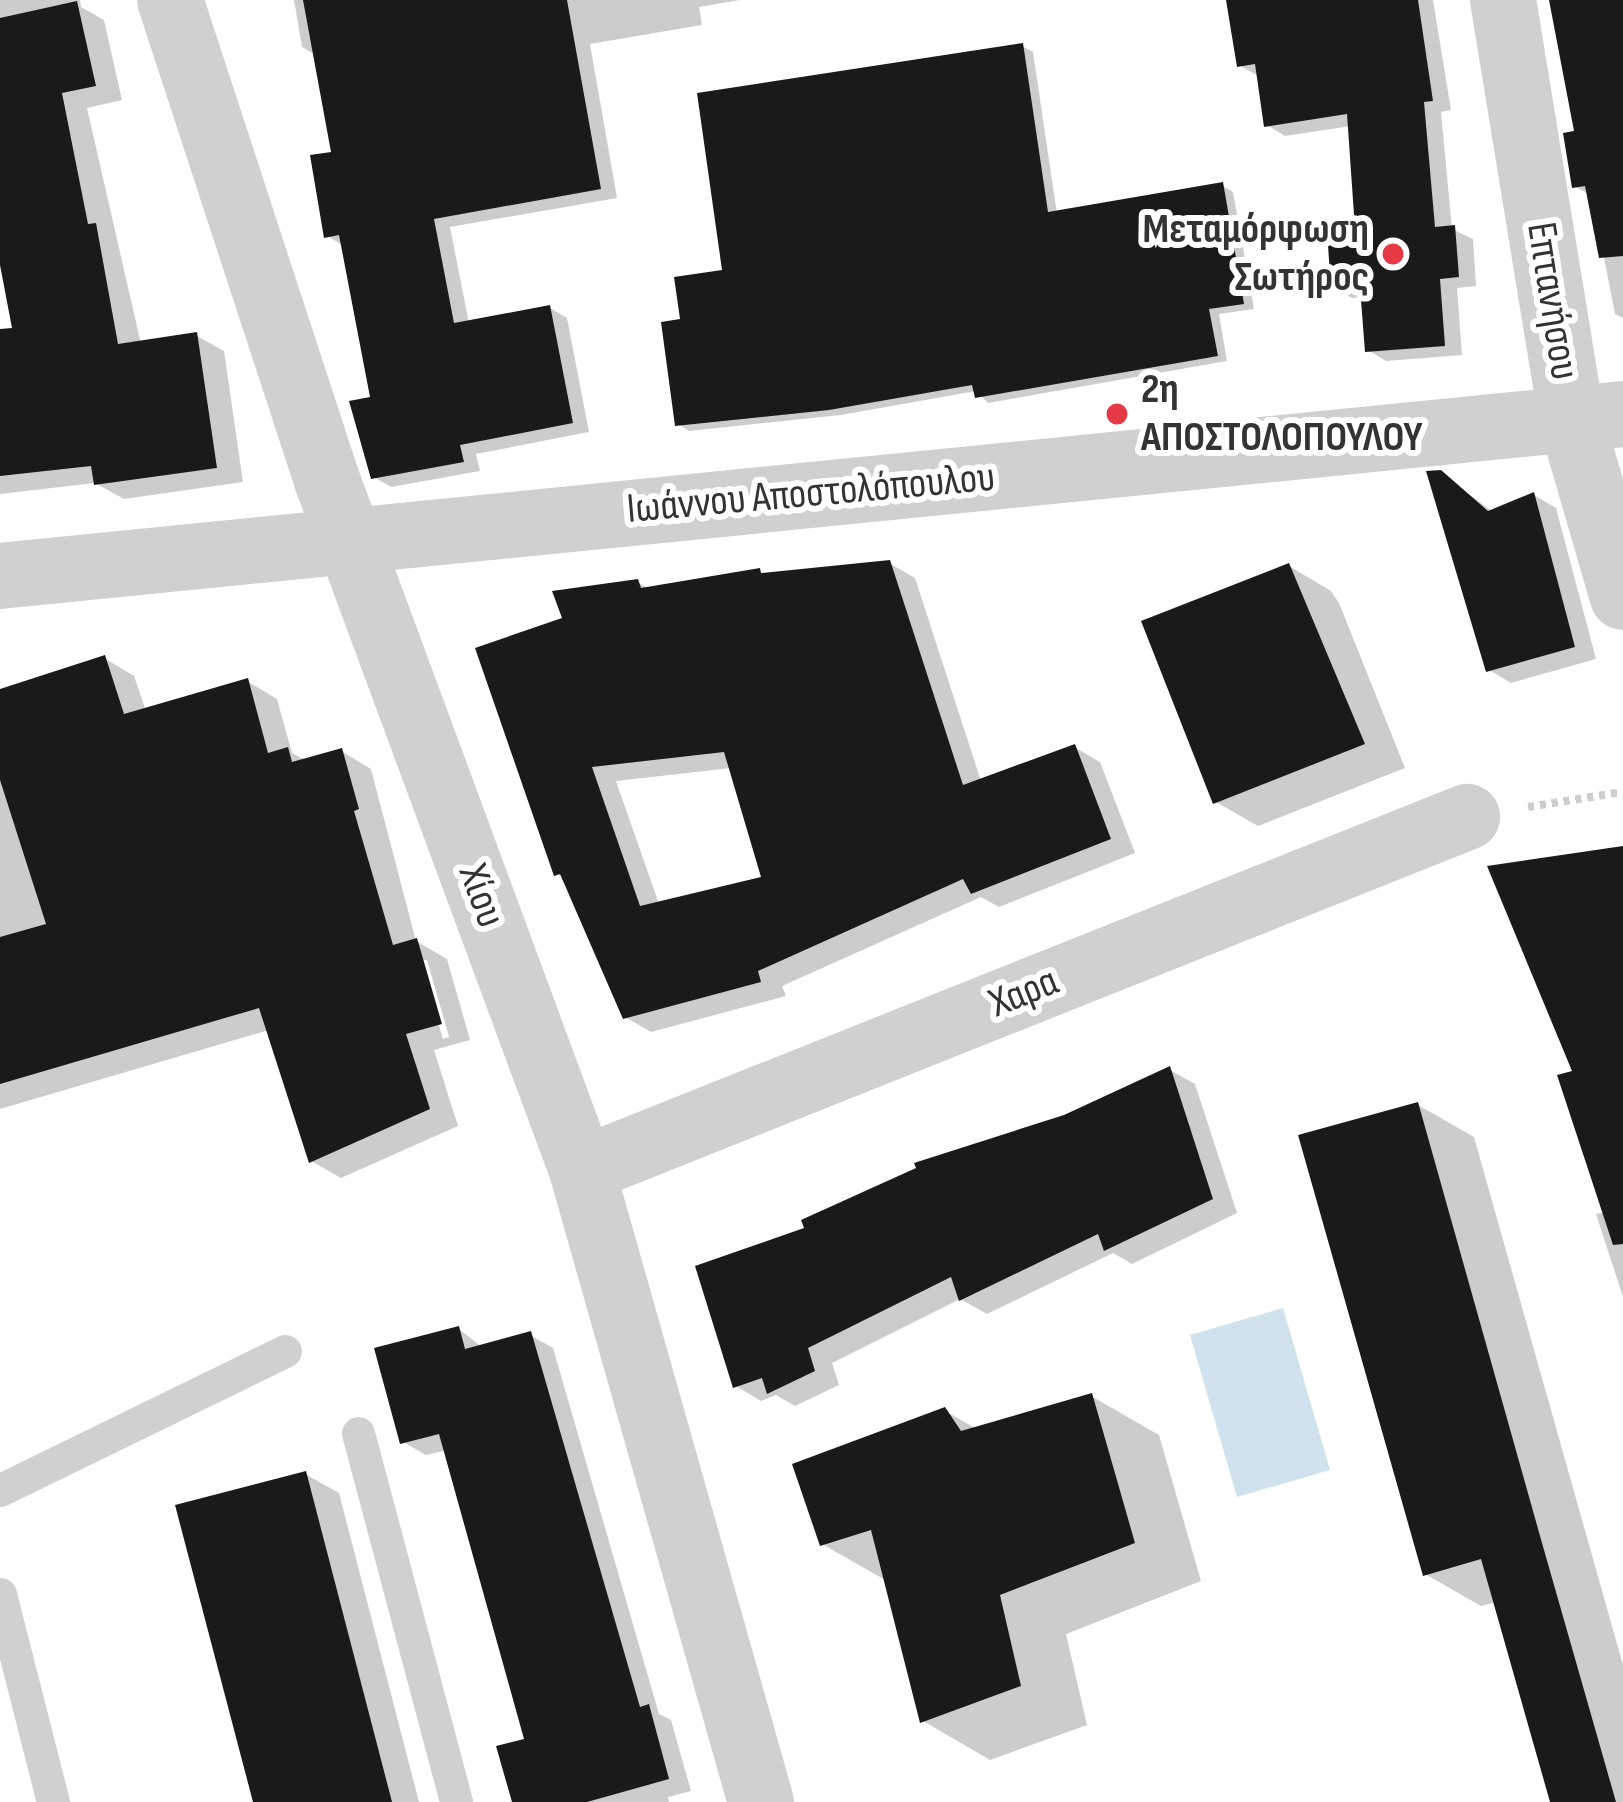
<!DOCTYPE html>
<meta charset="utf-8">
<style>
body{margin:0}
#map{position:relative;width:1623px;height:1802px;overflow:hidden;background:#fff;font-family:"Sofia Sans Condensed",sans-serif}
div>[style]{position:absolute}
.water>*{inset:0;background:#cfe2ee}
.shadow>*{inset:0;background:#0003}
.building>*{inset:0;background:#1a1a1a}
.path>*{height:8px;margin-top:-4px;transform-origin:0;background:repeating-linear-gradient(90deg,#cdcdcd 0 6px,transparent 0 12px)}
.service>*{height:33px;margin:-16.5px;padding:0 16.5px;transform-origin:16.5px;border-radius:16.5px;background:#d0d0d0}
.minor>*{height:66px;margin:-33px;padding:0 33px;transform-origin:33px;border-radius:33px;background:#d0d0d0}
.tertiary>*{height:66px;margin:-33px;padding:0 33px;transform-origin:33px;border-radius:33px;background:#d0d0d0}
.dots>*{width:33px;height:33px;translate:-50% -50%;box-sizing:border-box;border:6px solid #fff;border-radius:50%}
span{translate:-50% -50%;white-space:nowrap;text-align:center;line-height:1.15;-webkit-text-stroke:12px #fff;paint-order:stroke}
.poi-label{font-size:42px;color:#333;font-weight:700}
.right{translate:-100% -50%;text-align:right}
.left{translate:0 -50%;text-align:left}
.street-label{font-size:42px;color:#333}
</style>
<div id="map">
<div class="water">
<i style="clip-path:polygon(1283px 1308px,1330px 1470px,1237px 1497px,1190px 1335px)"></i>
</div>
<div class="shadow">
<i style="clip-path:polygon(0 0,80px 0,81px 7px,104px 20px,122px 100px,87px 108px,141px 344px,197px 336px,224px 351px,243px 482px,124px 499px,95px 483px,0 494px,0 332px,15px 331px,0 249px)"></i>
<i style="clip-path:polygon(294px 0,740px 0,699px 7px,702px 25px,590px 44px,617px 198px,450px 227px,469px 323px,550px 308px,567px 318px,589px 432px,476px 454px,480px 471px,391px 487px,374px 477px,374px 399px,344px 246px,327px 236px,334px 154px,316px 55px,302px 47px)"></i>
<i style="clip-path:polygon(1229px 0,1433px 0,1451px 110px,1441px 112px,1452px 229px,1473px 239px,1476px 286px,1457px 288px,1462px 355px,1386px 361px,1368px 350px,1364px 297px,1352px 298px,1333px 287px,1358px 232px,1351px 126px,1285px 136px,1267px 125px,1260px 77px,1239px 65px)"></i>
<i style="clip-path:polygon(1552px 0,1623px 0,1623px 318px,1615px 314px,1592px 196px,1574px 186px,1578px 134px)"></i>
<i style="clip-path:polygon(1022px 46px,1033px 52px,1057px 214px,1223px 186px,1233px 192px,1254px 309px,1219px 314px,1227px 361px,988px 403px,976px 391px,841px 415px,689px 431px,678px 424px,683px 322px,726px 273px)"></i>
<i style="clip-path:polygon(1440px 473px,1493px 512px,1534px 495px,1556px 508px,1596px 659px,1511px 683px,1489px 670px)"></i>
<i style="clip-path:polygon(evenodd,889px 563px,915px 578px,981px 781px,1074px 747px,1100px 762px,1135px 853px,999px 907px,981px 897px,782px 986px,786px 996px,651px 1032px,625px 1017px,566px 879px,557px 874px,566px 619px,638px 582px,650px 590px,759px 572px,766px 575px,889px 563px,732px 768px,764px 879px,659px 904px,616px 781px,732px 768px)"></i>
<i style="clip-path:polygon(1289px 566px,1331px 591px,1339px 603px,1405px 768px,1258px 826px,1216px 802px)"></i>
<i style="clip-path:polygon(evenodd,104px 658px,134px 676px,146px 711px,247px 681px,277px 699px,292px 753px,307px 761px,341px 751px,371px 769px,416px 941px,447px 959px,470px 1040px,434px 1050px,458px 1126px,341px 1178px,311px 1161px,269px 1030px,0 1109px,0 692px,104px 658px,420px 960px,427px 960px,449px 1037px,443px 1039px,420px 960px)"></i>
<i style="clip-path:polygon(1623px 849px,1623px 1297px,1596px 1214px,1606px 1212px)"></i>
<i style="clip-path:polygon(1170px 1070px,1195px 1084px,1237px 1213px,1132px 1264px,1113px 1253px,987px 1314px,960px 1299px,832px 1363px,839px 1385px,795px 1406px,776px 1395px,761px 1401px,736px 1386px,808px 1229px)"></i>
<i style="clip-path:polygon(1418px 1105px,1474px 1137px,1623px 1665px,1623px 1802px,1553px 1802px,1497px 1602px,1481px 1606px,1425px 1574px)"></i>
<i style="clip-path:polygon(459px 1329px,483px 1348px,530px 1335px,553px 1348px,659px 1714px,671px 1720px,691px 1791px,668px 1797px,669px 1802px,515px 1802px,528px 1741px,447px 1450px,426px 1455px,403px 1442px)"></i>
<i style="clip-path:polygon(1091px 1396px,1159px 1435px,1201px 1581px,1066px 1634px,1087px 1725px,990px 1760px,923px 1721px,887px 1581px,822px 1544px,945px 1411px,977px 1429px)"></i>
<i style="clip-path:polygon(305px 1474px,339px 1493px,419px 1802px,256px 1802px)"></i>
</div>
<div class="building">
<i style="clip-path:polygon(303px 0,567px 0,601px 189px,434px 219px,454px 323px,550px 305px,573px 423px,460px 445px,464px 462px,371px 479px,349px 401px,370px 397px,339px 235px,324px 238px,310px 155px,331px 152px)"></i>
<i style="clip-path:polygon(1226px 0,1418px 0,1433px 101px,1424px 102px,1435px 227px,1455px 225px,1459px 277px,1440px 279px,1445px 346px,1365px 352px,1360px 287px,1331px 289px,1327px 231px,1355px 229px,1347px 114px,1264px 127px,1255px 64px,1237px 67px)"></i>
<i style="clip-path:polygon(1549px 0,1623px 0,1623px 256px,1599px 258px,1585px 186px,1572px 188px,1563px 133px,1574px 131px)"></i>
<i style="clip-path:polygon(77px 1px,96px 86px,62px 93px,88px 224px,96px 223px,118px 344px,197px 332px,217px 468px,94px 485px,91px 466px,0 476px,0 329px,12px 328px,0 265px,0 18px)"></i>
<i style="clip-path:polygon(1023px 43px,1048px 212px,1223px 182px,1244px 304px,1209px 309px,1218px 356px,975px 398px,972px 385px,829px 410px,675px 426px,661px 322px,680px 319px,674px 277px,722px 270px,697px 93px)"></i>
<i style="clip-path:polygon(1441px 470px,1488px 511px,1534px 492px,1575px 647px,1486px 672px,1426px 471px)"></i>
<i style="clip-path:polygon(evenodd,890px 560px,963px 785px,1075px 744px,1111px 839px,971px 894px,963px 879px,758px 971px,761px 982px,623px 1019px,560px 874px,554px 876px,475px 648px,562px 618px,552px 591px,638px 579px,641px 588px,760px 568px,761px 573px,890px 560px,724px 752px,761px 877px,640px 906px,592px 767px,724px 752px)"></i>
<i style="clip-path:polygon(1289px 563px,1365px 744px,1213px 804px,1141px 621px)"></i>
<i style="clip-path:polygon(105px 655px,124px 714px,248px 678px,268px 753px,288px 747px,292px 762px,342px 748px,359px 809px,354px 811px,393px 945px,417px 938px,442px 1024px,406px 1034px,430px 1109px,309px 1163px,259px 1008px,0 1084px,0 937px,46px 924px,0 780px,0 689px)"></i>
<i style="clip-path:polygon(1623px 846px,1623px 1244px,1613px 1245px,1557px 1075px,1572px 1071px,1487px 866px)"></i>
<i style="clip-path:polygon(1170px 1066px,1213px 1199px,1104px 1251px,1098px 1234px,959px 1301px,951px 1277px,808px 1348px,815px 1371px,767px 1394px,762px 1378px,733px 1388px,695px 1266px,804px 1228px,801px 1220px,916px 1168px,914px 1163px,1064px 1115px)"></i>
<i style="clip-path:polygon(1418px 1102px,1542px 1543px,1616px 1802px,1550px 1802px,1481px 1559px,1423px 1576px,1298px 1135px)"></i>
<i style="clip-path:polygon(459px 1326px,465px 1349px,531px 1331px,640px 1707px,649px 1704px,669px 1779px,587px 1802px,512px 1802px,496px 1746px,524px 1739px,439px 1434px,400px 1444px,374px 1348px)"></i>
<i style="clip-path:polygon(1092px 1393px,1135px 1543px,1000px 1595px,1021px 1686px,920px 1723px,871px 1530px,820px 1546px,792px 1464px,945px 1407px,961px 1431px)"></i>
<i style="clip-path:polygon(306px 1471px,392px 1802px,253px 1802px,175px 1505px)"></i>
</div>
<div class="path">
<i style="left:1528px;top:807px;width:96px;rotate:-9deg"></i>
</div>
<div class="service">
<i style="left:358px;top:1433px;width:382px;rotate:75.1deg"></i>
<i style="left:0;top:1490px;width:317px;rotate:-26deg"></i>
<i style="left:0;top:1594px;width:215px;rotate:75.7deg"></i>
</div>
<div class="minor">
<i style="left:170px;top:0;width:505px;rotate:71.89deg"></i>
<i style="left:327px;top:480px;width:736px;rotate:69.72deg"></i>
<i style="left:582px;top:1170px;width:657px;rotate:74.19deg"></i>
<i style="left:1503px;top:0;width:428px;rotate:80.7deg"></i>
<i style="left:1572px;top:422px;width:182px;rotate:73.8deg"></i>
<i style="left:582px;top:1170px;width:953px;rotate:-21.75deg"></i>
</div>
<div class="tertiary">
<i style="left:0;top:576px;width:1631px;rotate:-5.7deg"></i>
</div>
<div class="dots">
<i style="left:1393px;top:254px;background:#e63946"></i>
<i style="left:1117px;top:414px;background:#e63946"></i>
</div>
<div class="poi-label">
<span class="right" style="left:1369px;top:254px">Μεταμόρφωση<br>Σωτήρος</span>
<span class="left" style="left:1141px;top:414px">2η<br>ΑΠΟΣΤΟΛΟΠΟΥΛΟΥ</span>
</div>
<div class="street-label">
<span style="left:1552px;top:301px;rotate:81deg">Επτανήσου</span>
<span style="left:811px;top:494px;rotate:-5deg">Ιωάννου Αποστολόπουλου</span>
<span style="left:481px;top:896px;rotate:70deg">Χίου</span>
<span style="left:1024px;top:993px;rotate:-22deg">Χαρα</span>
</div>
</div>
